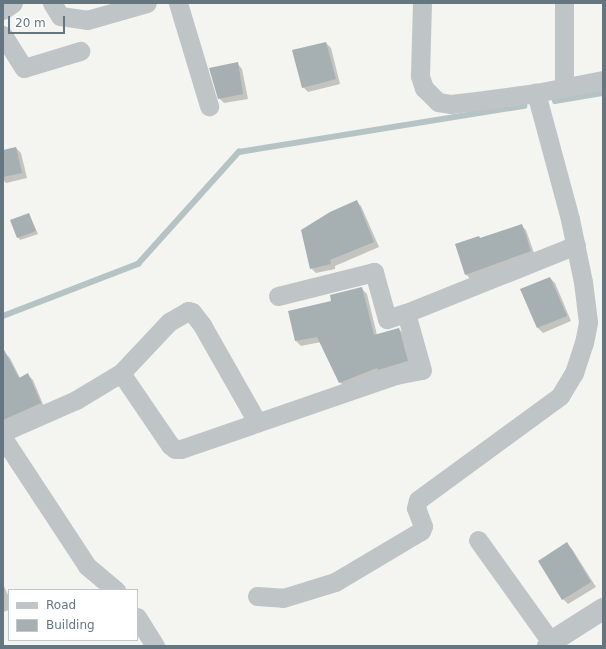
<!DOCTYPE html>
<style>
body{margin:0}
#map{position:relative;width:606px;height:649px;overflow:hidden;background:#f4f4f0;font-family:"DejaVu Sans",sans-serif}
div>[style]{position:absolute}
.shadow>*{inset:0;background:#0003}
.stream>*{height:5.5px;margin:-2.75px;padding:0 2.75px;transform-origin:2.75px;border-radius:2.75px;background:#b6c3c5}
.building>*{inset:0;background:#a6afb2}
.minor>*{height:19px;margin:-9.5px;padding:0 9.5px;transform-origin:9.5px;border-radius:9.5px;background:#bfc4c6}
.tertiary>*{height:22px;margin:-11px;padding:0 11px;transform-origin:11px;border-radius:11px;background:#bfc4c6}
span{translate:-50% -50%;white-space:nowrap;text-align:center;line-height:1.15;-webkit-text-stroke:4px #fff;paint-order:stroke}
.frame{position:absolute;inset:0;border:4px solid #647680;pointer-events:none}
.legend{position:absolute;left:8px;top:589px;width:130px;height:52px;box-sizing:border-box;background:#fff;border:1px solid #c1c8cc;margin:0;padding:5px 7px;list-style:none;font-size:12px;color:#647680}
.legend li{display:flex;align-items:center;gap:8px;height:20px}
.legend b{width:20px;border:1px solid #c1c8cc}
.scale{position:absolute;left:8px;top:16px;width:57px;height:18px;box-sizing:border-box;border:2px solid #647680;border-top:0;padding-left:5px;font-size:12px;line-height:14px;white-space:nowrap;color:#647680;-webkit-text-stroke:3px #fff;paint-order:stroke}
</style>
<div id="map">
<div class="shadow">
<i style="clip-path:polygon(326px 43px,331px 48px,340px 84px,308px 92px,303px 87px)"></i>
<i style="clip-path:polygon(237px 63px,242px 69px,248px 99px,224px 103px,219px 98px)"></i>
<i style="clip-path:polygon(16px 148px,21px 153px,27px 178px,6px 183px,3px 180px,3px 151px)"></i>
<i style="clip-path:polygon(356px 201px,361px 206px,379px 247px,335px 266px,335px 269px,316px 273px,311px 268px)"></i>
<i style="clip-path:polygon(29px 214px,38px 234px,20px 240px,18px 237px)"></i>
<i style="clip-path:polygon(521px 225px,526px 230px,535px 256px,471px 280px,466px 274px,481px 239px)"></i>
<i style="clip-path:polygon(550px 278px,555px 283px,571px 321px,543px 333px,538px 328px)"></i>
<i style="clip-path:polygon(362px 289px,367px 294px,377px 335px,399px 329px,404px 334px,413px 366px,345px 388px,340px 382px,321px 342px,301px 346px,296px 341px,332px 302px)"></i>
<i style="clip-path:polygon(5px 353px,10px 358px,20px 378px,28px 375px,33px 380px,45px 409px,3px 425px,3px 354px)"></i>
<i style="clip-path:polygon(567px 544px,572px 549px,596px 587px,568px 604px,563px 599px)"></i>
<i style="clip-path:polygon(3px 584px,9px 597px,9px 610px,3px 612px)"></i>
</div>
<div class="stream">
<i style="left:555px;top:101px;width:49px;rotate:-9.5deg"></i>
<i style="left:3px;top:316px;width:145px;rotate:-21.1deg"></i>
<i style="left:138px;top:264px;width:151px;rotate:-48deg"></i>
<i style="left:239px;top:152px;width:289px;rotate:-9.2deg"></i>
</div>
<div class="building">
<i style="clip-path:polygon(326px 42px,336px 79px,302px 88px,292px 50px)"></i>
<i style="clip-path:polygon(238px 62px,243px 94px,218px 99px,209px 68px)"></i>
<i style="clip-path:polygon(16px 147px,22px 173px,3px 177px,3px 150px)"></i>
<i style="clip-path:polygon(357px 200px,374px 242px,330px 260px,331px 264px,310px 269px,301px 230px,330px 212px)"></i>
<i style="clip-path:polygon(29px 213px,36px 231px,17px 238px,10px 220px)"></i>
<i style="clip-path:polygon(522px 224px,531px 251px,465px 275px,455px 244px,479px 236px,480px 238px)"></i>
<i style="clip-path:polygon(550px 277px,567px 316px,537px 328px,520px 289px)"></i>
<i style="clip-path:polygon(362px 287px,374px 335px,399px 328px,408px 361px,378px 370px,377px 368px,339px 383px,317px 337px,295px 341px,288px 311px,331px 301px,330px 295px)"></i>
<i style="clip-path:polygon(3px 348px,19px 378px,28px 373px,41px 403px,3px 420px)"></i>
<i style="clip-path:polygon(567px 542px,591px 582px,562px 600px,538px 561px)"></i>
</div>
<div class="minor">
<i style="left:52px;top:3px;width:15px;rotate:58deg"></i>
<i style="left:60px;top:16px;width:27px;rotate:8deg"></i>
<i style="left:87px;top:20px;width:62px;rotate:-15.8deg"></i>
<i style="left:178px;top:3px;width:108px;rotate:73.2deg"></i>
<i style="left:422px;top:3px;width:73px;rotate:91.6deg"></i>
<i style="left:420px;top:76px;width:13px;rotate:72deg"></i>
<i style="left:424px;top:88px;width:20px;rotate:45deg"></i>
<i style="left:438px;top:102px;width:13px;rotate:9deg"></i>
<i style="left:451px;top:104px;width:26px;rotate:-7deg"></i>
<i style="left:477px;top:101px;width:60px;rotate:-7.7deg"></i>
<i style="left:536px;top:93px;width:68px;rotate:-11deg"></i>
<i style="left:3px;top:10px;width:12px;rotate:-35deg"></i>
<i style="left:3px;top:35px;width:39px;rotate:58deg"></i>
<i style="left:24px;top:68px;width:59px;rotate:-16.9deg"></i>
<i style="left:564px;top:88px;width:85px;rotate:-90deg"></i>
<i style="left:278px;top:296px;width:99px;rotate:-14deg"></i>
<i style="left:374px;top:272px;width:49px;rotate:74.5deg"></i>
<i style="left:387px;top:319px;width:20px;rotate:-18deg"></i>
<i style="left:406px;top:313px;width:183px;rotate:-21.8deg"></i>
<i style="left:121px;top:373px;width:87px;rotate:55.8deg"></i>
<i style="left:170px;top:445px;width:6px;rotate:39deg"></i>
<i style="left:175px;top:449px;width:6px"></i>
<i style="left:181px;top:449px;width:227px;rotate:-19deg"></i>
<i style="left:396px;top:375px;width:26px;rotate:-11deg"></i>
<i style="left:422px;top:370px;width:59px;rotate:-105.7deg"></i>
<i style="left:3px;top:432px;width:80px;rotate:-23.7deg"></i>
<i style="left:76px;top:400px;width:52px;rotate:-31deg"></i>
<i style="left:121px;top:373px;width:70px;rotate:-46.7deg"></i>
<i style="left:169px;top:322px;width:22px;rotate:-30deg"></i>
<i style="left:188px;top:311px;width:4px;rotate:14deg"></i>
<i style="left:192px;top:312px;width:16px;rotate:52deg"></i>
<i style="left:202px;top:325px;width:112px;rotate:60.4deg"></i>
<i style="left:3px;top:438px;width:153px;rotate:56.7deg"></i>
<i style="left:87px;top:566px;width:38px;rotate:40deg"></i>
<i style="left:478px;top:540px;width:125px;rotate:54.4deg"></i>
<i style="left:257px;top:596px;width:26px;rotate:4deg"></i>
<i style="left:283px;top:598px;width:54px;rotate:-17.1deg"></i>
<i style="left:335px;top:582px;width:100px;rotate:-30.7deg"></i>
<i style="left:421px;top:531px;width:5px;rotate:-68deg"></i>
<i style="left:423px;top:526px;width:19px;rotate:-111deg"></i>
<i style="left:416px;top:508px;width:8px;rotate:-76deg"></i>
<i style="left:418px;top:500px;width:176px;rotate:-36.2deg"></i>
<i style="left:560px;top:396px;width:27px;rotate:-59deg"></i>
<i style="left:574px;top:373px;width:32px;rotate:-72deg"></i>
<i style="left:584px;top:343px;width:21px;rotate:-79deg"></i>
<i style="left:588px;top:322px;width:40px;rotate:-97.1deg"></i>
<i style="left:583px;top:282px;width:64px;rotate:-101.7deg"></i>
<i style="left:570px;top:219px;width:131px;rotate:-105.1deg"></i>
<i style="left:137px;top:617px;width:34px;rotate:58deg"></i>
</div>
<div class="tertiary">
<i style="left:548px;top:646px;width:5px;rotate:-53deg"></i>
<i style="left:551px;top:642px;width:62px;rotate:-32.4deg"></i>
</div>
<div class="frame"></div>
<ul class="legend">
<li><b style="height:5px;background:#bfc4c6"></b>Road</li>
<li><b style="height:11px;background:#a6afb2"></b>Building</li>
</ul>
<div class="scale">20 m</div>
</div>
